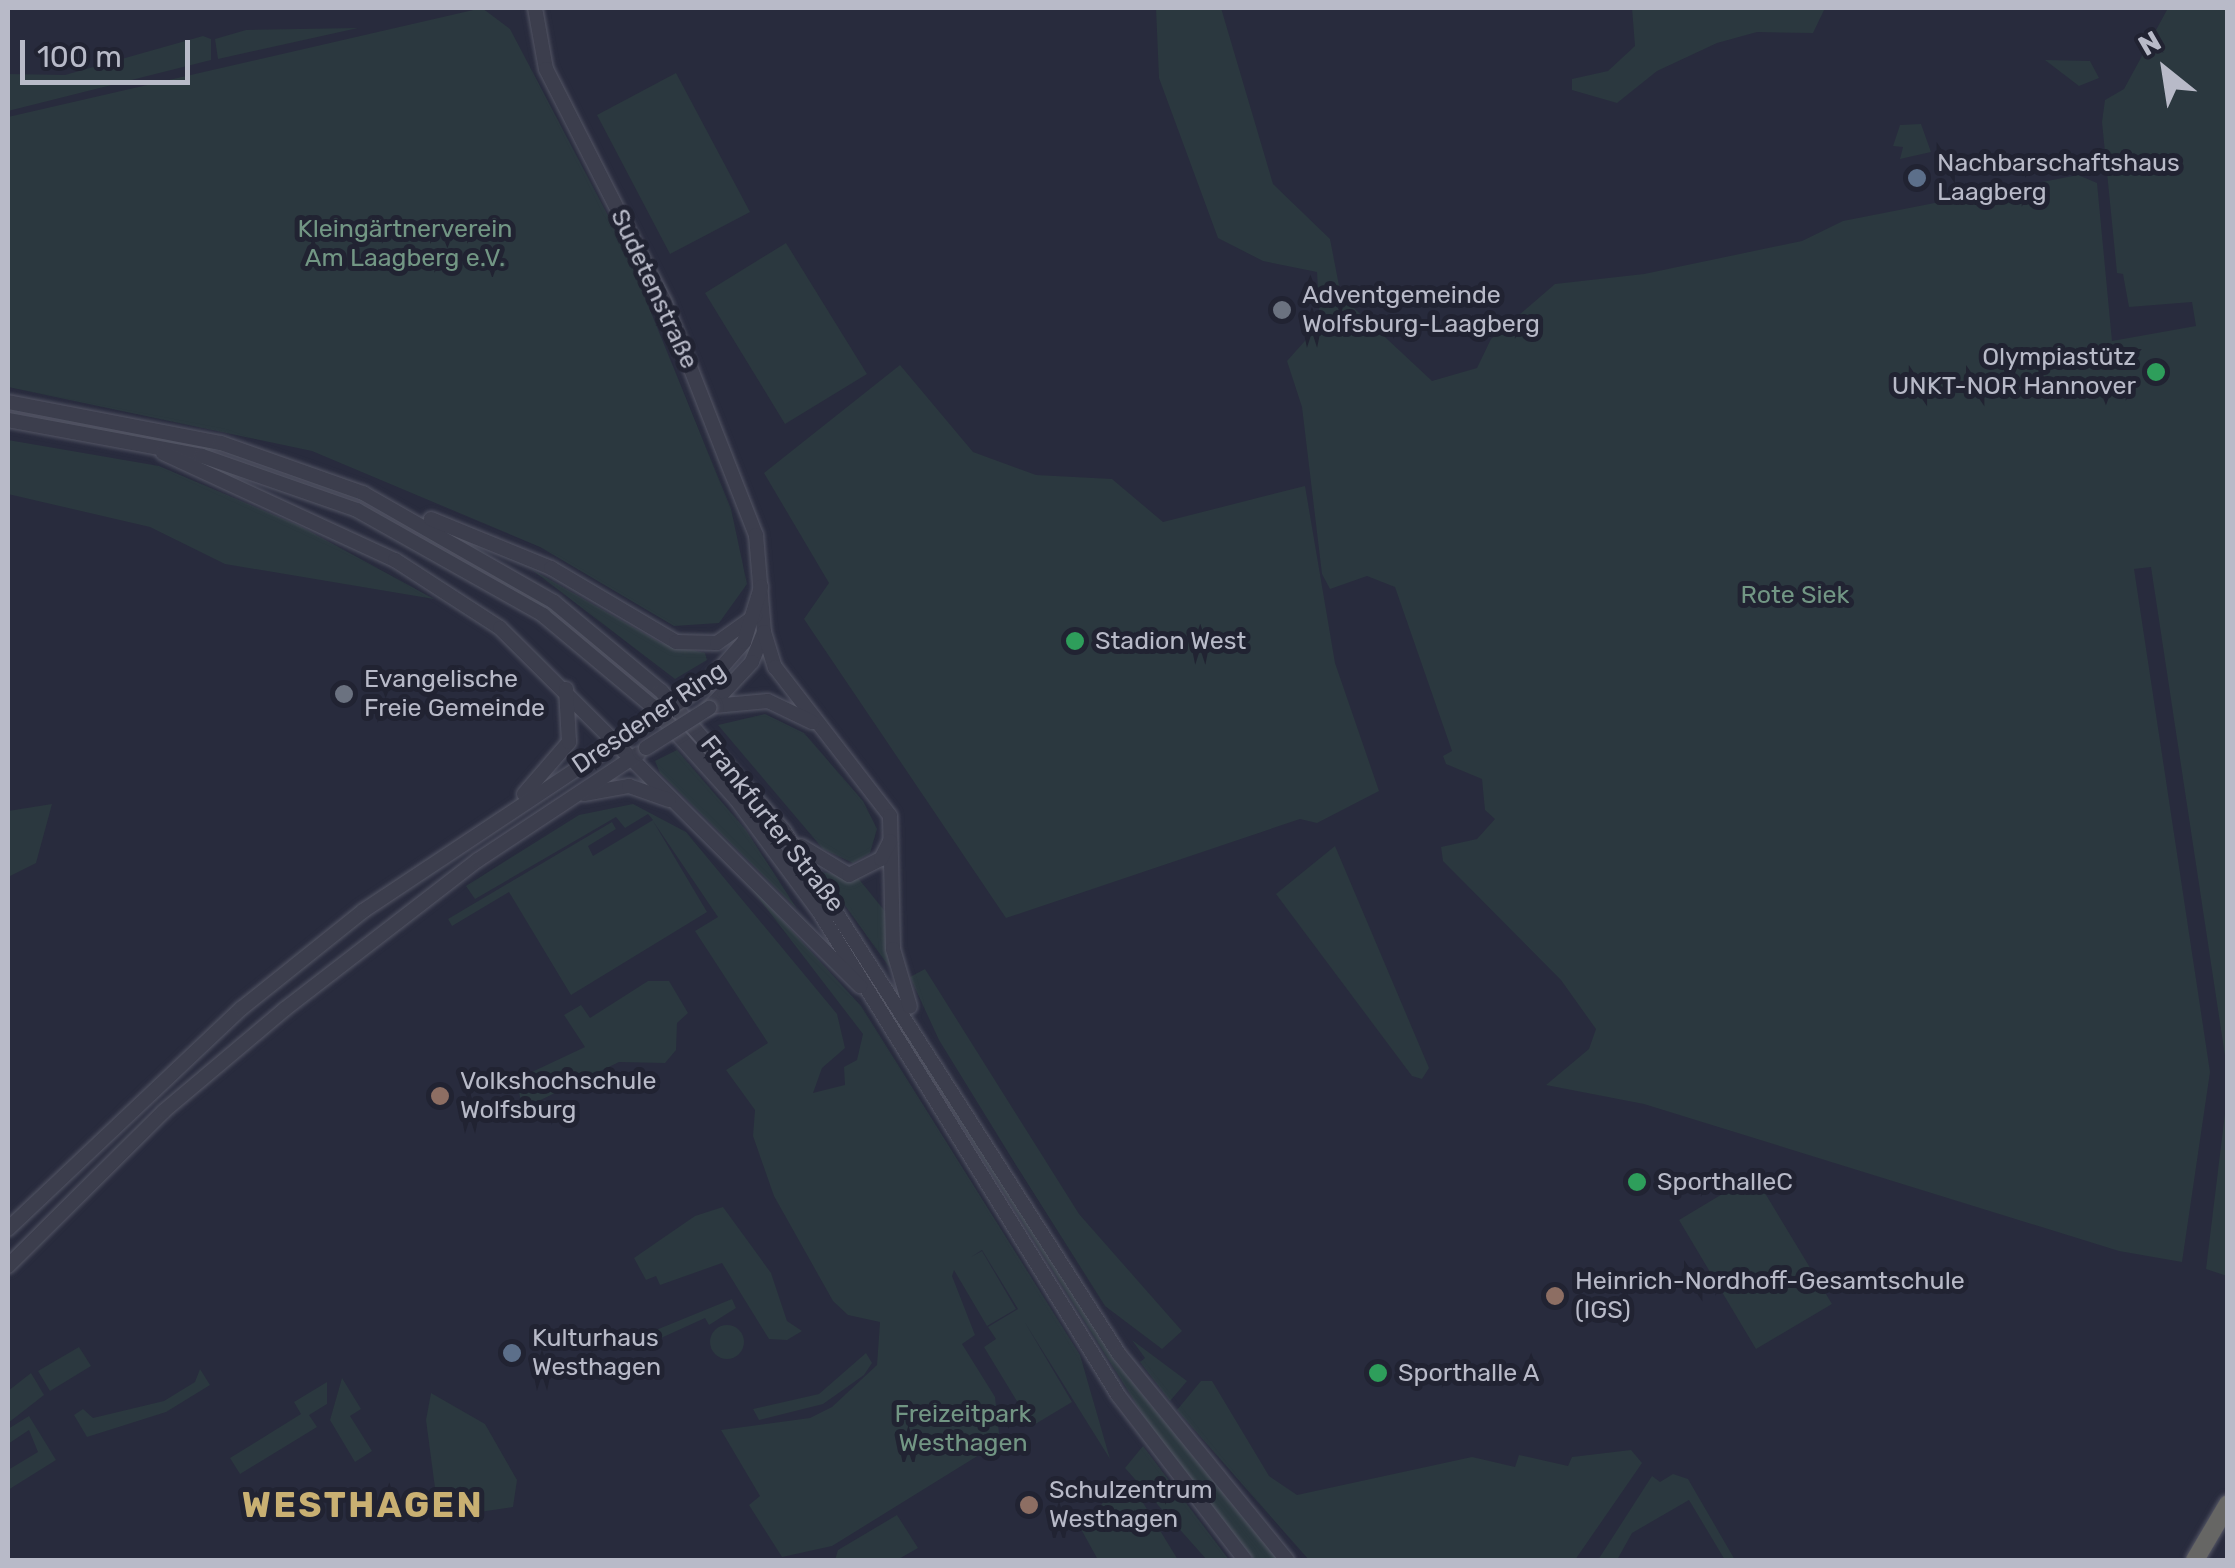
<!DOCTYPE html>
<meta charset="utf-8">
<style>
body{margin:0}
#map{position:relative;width:2235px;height:1568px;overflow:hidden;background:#282b3d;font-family:Rubik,sans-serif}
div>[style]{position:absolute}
.green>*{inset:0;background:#2b383f}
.round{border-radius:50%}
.roads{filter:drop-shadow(0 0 2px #545665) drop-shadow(0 0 2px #545665)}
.tertiary>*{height:14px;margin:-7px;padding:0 7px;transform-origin:7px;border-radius:7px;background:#3c3e4d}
.trunk>*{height:18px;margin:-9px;padding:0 9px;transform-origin:9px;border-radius:9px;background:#666664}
.bridges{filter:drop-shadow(0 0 2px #545665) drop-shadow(0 0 2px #545665)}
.tertiary-bridge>*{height:14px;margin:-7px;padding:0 7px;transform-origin:7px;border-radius:7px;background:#3c3e4d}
.dots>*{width:28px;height:28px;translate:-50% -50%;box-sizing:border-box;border:5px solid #212332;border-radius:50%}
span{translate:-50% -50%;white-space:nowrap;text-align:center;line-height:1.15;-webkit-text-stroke:10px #212332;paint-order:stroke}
.poi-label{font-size:25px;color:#b8bac8}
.left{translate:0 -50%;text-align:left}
.right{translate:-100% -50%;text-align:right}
.park-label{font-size:25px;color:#729684}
.street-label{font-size:25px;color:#b8bac8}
.district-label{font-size:35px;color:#c9b072;font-weight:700;letter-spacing:2.5px}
.frame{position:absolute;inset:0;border:10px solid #b8bac8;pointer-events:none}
.north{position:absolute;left:2115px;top:20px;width:100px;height:100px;-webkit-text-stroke:8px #212332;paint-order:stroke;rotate:330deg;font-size:28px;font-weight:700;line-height:40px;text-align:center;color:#b8bac8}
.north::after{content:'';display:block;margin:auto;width:35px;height:45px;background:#b8bac8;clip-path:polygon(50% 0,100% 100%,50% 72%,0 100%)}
.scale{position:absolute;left:20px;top:40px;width:170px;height:45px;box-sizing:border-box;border:5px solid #b8bac8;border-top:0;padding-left:12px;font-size:30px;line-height:35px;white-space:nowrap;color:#b8bac8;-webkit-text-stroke:8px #212332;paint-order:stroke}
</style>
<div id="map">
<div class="green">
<i style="clip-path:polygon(482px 8px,510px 29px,624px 246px,731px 509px,747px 584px,719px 623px,674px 626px,540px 547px,312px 451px,8px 387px,8px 117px)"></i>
<i style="clip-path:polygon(1156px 8px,1221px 8px,1273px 184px,1330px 239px,1341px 296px,1432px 381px,1477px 368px,1491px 339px,1555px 284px,1644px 274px,1802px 241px,1843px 221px,2078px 175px,2097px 183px,2112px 341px,2196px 326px,2192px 302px,2129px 307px,2123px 274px,2117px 273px,2102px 122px,2105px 100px,2124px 89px,2168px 8px,2227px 8px,2227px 1069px,2151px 567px,2134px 569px,2210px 1072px,2182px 1262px,2119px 1251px,1644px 1104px,1546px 1085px,1589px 1049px,1596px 1029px,1561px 980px,1443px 861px,1441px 847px,1477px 839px,1495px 819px,1485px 810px,1482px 779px,1446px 764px,1443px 756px,1452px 751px,1395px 587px,1367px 576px,1330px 589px,1322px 574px,1302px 407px,1287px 361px,1320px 324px,1317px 272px,1263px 261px,1218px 238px,1159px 78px)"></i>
<i style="clip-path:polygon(1632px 8px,1825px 8px,1813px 33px,1757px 32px,1717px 43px,1657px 71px,1617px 103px,1572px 90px,1572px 79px,1608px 71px,1635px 46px)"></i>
<i style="clip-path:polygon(358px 28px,218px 59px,215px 39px,246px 30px)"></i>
<i style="clip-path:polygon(203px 36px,211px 39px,211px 60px,8px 111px,8px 74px,65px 75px)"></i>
<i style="clip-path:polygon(2045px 60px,2090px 61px,2099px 78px,2079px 86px)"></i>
<i style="clip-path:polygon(676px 73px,750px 212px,670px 254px,597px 115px)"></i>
<i style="clip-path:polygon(1921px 124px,1931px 152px,1900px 159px,1903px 147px,1893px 146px,1900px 125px)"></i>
<i style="clip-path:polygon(786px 243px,867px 374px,785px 424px,705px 293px)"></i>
<i style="clip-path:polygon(900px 365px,973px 452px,1036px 475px,1112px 479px,1163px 522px,1305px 486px,1335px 663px,1379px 791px,1317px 823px,1300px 819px,1006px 918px,804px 619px,829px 583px,764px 473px)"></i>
<i style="clip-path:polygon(8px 440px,159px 466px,300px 526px,434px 599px,225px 564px,150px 527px,8px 494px)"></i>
<i style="clip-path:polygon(531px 569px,661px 643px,705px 653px,707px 660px,675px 679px)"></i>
<i style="clip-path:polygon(765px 714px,804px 733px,863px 801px,877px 829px,870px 853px,853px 863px,823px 849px,718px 725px)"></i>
<i style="clip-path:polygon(677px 750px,746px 830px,797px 909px,660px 773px,655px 761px)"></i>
<i style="clip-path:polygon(52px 804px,36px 863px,8px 877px,8px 811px)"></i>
<i style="clip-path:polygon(633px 804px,686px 832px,837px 1014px,845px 1048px,822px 1068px,813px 1093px,845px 1085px,844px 1067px,857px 1060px,863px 1034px,741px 875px,861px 1006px,1080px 1355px,1110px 1459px,1024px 1321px,1072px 1402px,1032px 1426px,984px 1347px,996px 1339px,988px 1327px,1018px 1309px,982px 1250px,971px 1257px,982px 1251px,1016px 1309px,987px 1326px,954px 1270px,952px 1276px,975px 1335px,962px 1344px,995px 1397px,1000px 1442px,832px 1546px,782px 1557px,749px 1505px,760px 1496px,721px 1430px,810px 1418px,832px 1407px,877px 1365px,880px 1322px,848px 1315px,833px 1301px,774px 1196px,753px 1136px,755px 1110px,726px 1070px,768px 1043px,695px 931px,718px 917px,653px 821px,707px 912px,571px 995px,509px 892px,452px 926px,448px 919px,612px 822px,616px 829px,588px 846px,593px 856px,653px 820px,648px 814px,625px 828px,616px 817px,475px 899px,466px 886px,579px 815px)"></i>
<i style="clip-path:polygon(1335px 846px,1429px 1068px,1422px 1079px,1412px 1076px,1276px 894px)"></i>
<i style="clip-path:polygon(821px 872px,858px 878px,888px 915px,890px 968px)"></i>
<i style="clip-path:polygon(925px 969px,1079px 1214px,1182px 1331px,1162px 1349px,1105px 1306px,1016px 1165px,939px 1040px,910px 977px)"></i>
<i style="clip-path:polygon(648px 981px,669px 981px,688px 1013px,677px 1023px,676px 1050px,665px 1063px,619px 1062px,522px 1109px,517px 1079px,585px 1047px,564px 1015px,581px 1005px,590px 1018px)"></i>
<i style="clip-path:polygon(881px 995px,1123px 1371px,1278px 1560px,1255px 1560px,1165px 1450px)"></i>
<i style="clip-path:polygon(2227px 1097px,2227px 1276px,2206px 1269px)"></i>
<i style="clip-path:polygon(1754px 1175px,1832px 1304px,1756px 1349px,1679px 1220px)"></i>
<i style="clip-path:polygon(723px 1207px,771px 1273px,787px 1321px,802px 1331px,787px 1340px,769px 1339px,722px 1263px,660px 1285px,656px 1276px,646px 1280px,634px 1258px,695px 1216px)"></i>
<i style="clip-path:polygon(732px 1299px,736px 1308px,709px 1325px,705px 1318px,661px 1338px,656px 1330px)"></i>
<i class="round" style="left:710px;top:1325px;width:34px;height:34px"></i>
<i style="clip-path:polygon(1132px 1340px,1187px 1381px,1170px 1401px,1140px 1362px,1145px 1358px)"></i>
<i style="clip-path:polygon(79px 1347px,91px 1366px,50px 1391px,38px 1371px)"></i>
<i style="clip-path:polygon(866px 1353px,872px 1363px,864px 1375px,823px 1404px,759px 1420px,753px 1409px,819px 1394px)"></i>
<i style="clip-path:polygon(200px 1369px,210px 1385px,166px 1412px,87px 1437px,74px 1415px,83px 1409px,93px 1418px,164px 1401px,195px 1382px)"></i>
<i style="clip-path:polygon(31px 1373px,44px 1395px,8px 1423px,8px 1391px)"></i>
<i style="clip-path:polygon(342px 1378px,361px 1409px,350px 1416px,372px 1451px,355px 1462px,330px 1420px)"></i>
<i style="clip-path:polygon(1201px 1381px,1212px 1381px,1269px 1476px,1297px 1495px,1472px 1457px,1515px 1467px,1519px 1455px,1568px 1466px,1572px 1457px,1631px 1450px,1642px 1463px,1575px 1560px,1309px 1560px,1177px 1410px)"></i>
<i style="clip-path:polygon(327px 1382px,327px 1404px,309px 1415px,317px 1427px,240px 1474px,230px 1458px,301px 1414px,294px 1402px)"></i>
<i style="clip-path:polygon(431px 1393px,485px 1424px,517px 1480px,513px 1507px,439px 1518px,426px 1420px)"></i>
<i style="clip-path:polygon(29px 1416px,56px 1460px,8px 1490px,8px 1470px,38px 1452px,29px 1430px,8px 1444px,8px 1429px)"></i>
<i style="clip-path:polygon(1143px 1446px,1227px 1557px,1230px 1560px,1207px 1560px,1125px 1468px)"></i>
<i style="clip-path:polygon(1673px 1474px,1688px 1479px,1735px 1560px,1725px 1560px,1689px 1500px,1632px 1533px,1617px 1560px,1598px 1560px,1652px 1476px,1660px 1482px)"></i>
<i style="clip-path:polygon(1121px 1481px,1134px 1488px,1178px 1560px,1098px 1560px,1081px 1529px)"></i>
<i style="clip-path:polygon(897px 1515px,918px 1548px,897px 1560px,835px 1560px,838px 1550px)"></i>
</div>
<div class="roads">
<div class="tertiary">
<i style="left:535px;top:8px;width:62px;rotate:79.8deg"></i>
<i style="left:546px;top:69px;width:263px;rotate:63deg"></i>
<i style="left:665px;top:303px;width:249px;rotate:68.6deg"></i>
<i style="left:756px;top:535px;width:97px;rotate:85.3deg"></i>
<i style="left:764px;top:632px;width:32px;rotate:112deg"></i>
<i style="left:752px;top:662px;width:63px;rotate:133.1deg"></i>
<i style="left:8px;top:402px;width:217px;rotate:10.9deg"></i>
<i style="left:221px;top:443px;width:151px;rotate:19.4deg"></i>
<i style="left:363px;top:493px;width:220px;rotate:29.7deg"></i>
<i style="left:554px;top:602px;width:139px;rotate:39.8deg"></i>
<i style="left:661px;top:691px;width:186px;rotate:48.7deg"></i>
<i style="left:784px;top:831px;width:621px;rotate:57.36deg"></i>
<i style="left:1119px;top:1354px;width:266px;rotate:50.8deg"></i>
<i style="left:8px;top:420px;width:197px;rotate:10.5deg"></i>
<i style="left:202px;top:456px;width:164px;rotate:19.2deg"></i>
<i style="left:357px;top:510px;width:214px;rotate:29.4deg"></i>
<i style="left:543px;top:615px;width:142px;rotate:39.9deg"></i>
<i style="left:652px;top:706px;width:125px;rotate:47.9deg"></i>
<i style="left:736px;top:799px;width:142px;rotate:53.6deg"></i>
<i style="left:820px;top:913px;width:567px;rotate:58.27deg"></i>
<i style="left:1118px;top:1395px;width:208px;rotate:52.4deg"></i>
<i style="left:163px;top:453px;width:255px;rotate:24.8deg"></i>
<i style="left:395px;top:560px;width:125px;rotate:32.9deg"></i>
<i style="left:500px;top:628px;width:508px;rotate:44.84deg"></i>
<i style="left:431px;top:519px;width:130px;rotate:22.2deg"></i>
<i style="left:551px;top:568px;width:145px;rotate:30.6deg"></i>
<i style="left:676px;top:642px;width:41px;rotate:1.4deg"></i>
<i style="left:717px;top:643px;width:47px;rotate:-35.4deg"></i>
<i style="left:764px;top:632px;width:37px;rotate:73deg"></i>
<i style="left:775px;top:667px;width:188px;rotate:52.3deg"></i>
<i style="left:890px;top:816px;width:133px;rotate:88.7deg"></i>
<i style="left:893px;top:949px;width:60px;rotate:73.7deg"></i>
<i style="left:707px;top:684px;width:56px;rotate:-48.6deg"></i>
<i style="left:744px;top:642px;width:58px;rotate:-72.8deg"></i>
<i style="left:714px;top:706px;width:54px;rotate:-5.3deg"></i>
<i style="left:768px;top:701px;width:49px;rotate:25.5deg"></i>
<i style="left:524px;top:794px;width:69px;rotate:-49.1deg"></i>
<i style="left:569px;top:742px;width:53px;rotate:-93.2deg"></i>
<i style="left:584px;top:794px;width:46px;rotate:-10.1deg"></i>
<i style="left:629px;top:786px;width:42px;rotate:19.3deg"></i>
<i style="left:801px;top:846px;width:56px;rotate:31.1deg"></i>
<i style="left:849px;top:875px;width:36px;rotate:-27deg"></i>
<i style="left:881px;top:859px;width:20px;rotate:-63deg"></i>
<i style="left:8px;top:1229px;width:322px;rotate:-43.4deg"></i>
<i style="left:242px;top:1008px;width:155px;rotate:-38.7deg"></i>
<i style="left:363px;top:911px;width:312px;rotate:-33.6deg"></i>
<i style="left:8px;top:1266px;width:220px;rotate:-44.8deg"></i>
<i style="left:164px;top:1111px;width:158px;rotate:-40.1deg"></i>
<i style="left:285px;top:1009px;width:244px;rotate:-37.7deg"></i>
<i style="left:478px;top:860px;width:192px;rotate:-33.5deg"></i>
</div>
<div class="trunk">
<i style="left:2195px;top:1560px;width:65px;rotate:-59.5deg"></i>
</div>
</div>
<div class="bridges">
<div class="tertiary-bridge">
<i style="left:631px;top:733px;width:90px;rotate:-32.8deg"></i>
<i style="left:646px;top:748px;width:75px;rotate:-32.4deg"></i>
</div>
</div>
<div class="dots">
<i style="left:1917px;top:178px;background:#5c6f8a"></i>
<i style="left:1282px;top:310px;background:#6b7280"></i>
<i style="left:2156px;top:372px;background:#2e9e5b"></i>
<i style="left:1075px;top:641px;background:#2e9e5b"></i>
<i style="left:344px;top:694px;background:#6b7280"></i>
<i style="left:440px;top:1096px;background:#8d6e63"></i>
<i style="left:1637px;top:1182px;background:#2e9e5b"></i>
<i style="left:1555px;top:1296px;background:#8d6e63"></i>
<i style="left:512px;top:1353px;background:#5c6f8a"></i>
<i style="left:1378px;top:1373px;background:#2e9e5b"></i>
<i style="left:1029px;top:1505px;background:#8d6e63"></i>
</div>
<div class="poi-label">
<span class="left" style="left:1937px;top:178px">Nachbarschaftshaus<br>Laagberg</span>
<span class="left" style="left:1302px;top:310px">Adventgemeinde<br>Wolfsburg-Laagberg</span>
<span class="right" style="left:2136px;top:372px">Olympiastütz<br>UNKT-NOR Hannover</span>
<span class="left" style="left:1095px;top:641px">Stadion West</span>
<span class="left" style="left:364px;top:694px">Evangelische<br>Freie Gemeinde</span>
<span class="left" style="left:460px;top:1096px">Volkshochschule<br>Wolfsburg</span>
<span class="left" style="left:1657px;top:1182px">SporthalleC</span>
<span class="left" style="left:1575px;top:1296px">Heinrich-Nordhoff-Gesamtschule<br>(IGS)</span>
<span class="left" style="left:532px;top:1353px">Kulturhaus<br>Westhagen</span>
<span class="left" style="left:1398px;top:1373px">Sporthalle A</span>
<span class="left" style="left:1049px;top:1505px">Schulzentrum<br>Westhagen</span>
</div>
<div class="park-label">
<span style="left:405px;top:244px">Kleingärtnerverein<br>Am Laagberg e.V.</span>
<span style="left:1795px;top:595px">Rote Siek</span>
<span style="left:963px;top:1429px">Freizeitpark<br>Westhagen</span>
</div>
<div class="street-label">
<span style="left:654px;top:289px;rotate:65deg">Sudetenstraße</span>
<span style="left:649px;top:718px;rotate:-34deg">Dresdener Ring</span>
<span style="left:772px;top:824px;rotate:52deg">Frankfurter Straße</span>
</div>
<div class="district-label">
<span style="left:363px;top:1505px">WESTHAGEN</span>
</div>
<div class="frame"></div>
<div class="north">N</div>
<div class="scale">100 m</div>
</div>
